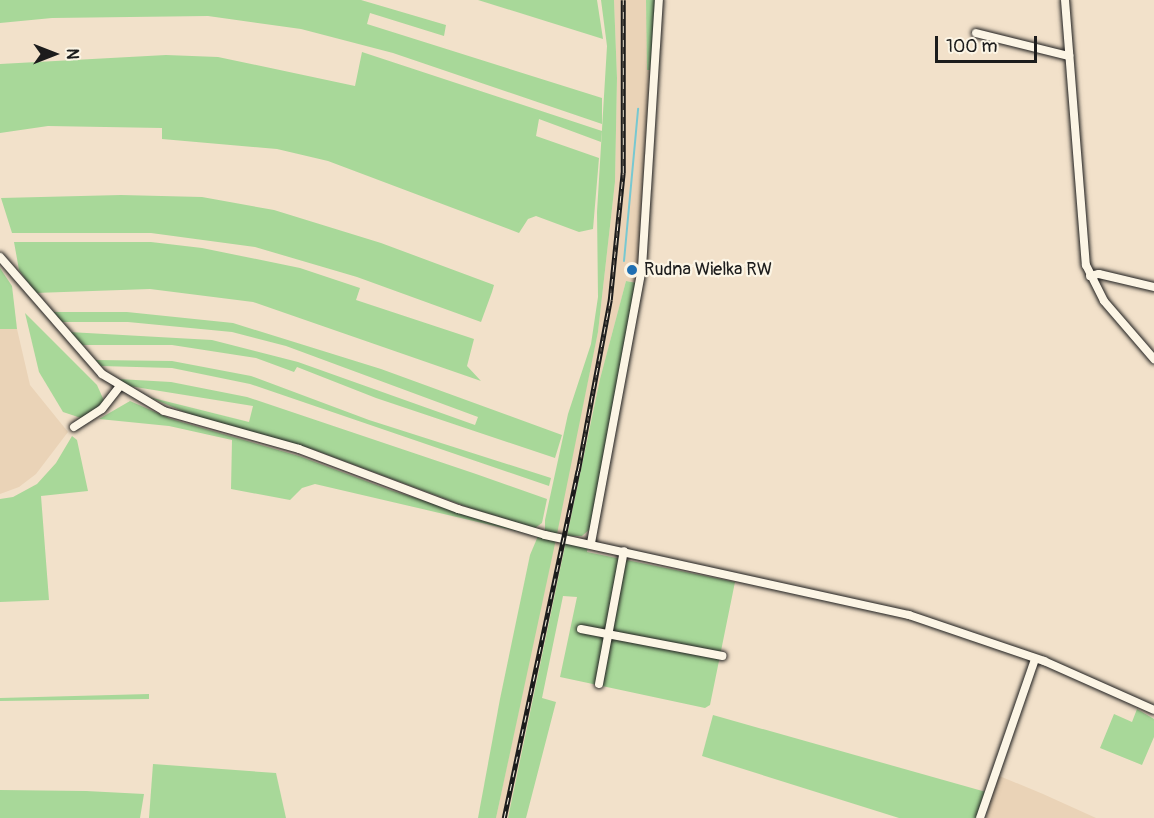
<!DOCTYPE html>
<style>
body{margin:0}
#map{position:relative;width:1154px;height:818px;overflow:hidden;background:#f2e1ca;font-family:Pangolin,sans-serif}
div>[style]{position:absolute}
.built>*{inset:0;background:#ead3b7}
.green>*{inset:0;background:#a8d899}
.stream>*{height:2px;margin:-1px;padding:0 1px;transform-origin:1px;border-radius:1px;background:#77c8d1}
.roads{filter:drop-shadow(0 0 2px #1c1c1c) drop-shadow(0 0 2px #1c1c1c)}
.minor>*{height:8px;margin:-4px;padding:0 4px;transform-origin:4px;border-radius:4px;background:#fcf5e5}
.rail>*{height:4.5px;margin-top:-2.25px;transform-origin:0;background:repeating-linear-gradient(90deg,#fcf5e5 0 7px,#1c1c1c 0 14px);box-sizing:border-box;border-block:2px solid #1c1c1c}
.dots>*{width:16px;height:16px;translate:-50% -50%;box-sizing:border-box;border:3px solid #fcf5e5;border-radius:50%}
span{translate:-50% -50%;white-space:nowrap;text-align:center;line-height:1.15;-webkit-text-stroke:4.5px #fcf5e5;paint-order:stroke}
.poi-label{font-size:18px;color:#1c1c1c}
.left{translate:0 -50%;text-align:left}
.north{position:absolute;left:24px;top:24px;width:60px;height:60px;-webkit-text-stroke:4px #fcf5e5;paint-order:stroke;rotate:90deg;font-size:16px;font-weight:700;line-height:24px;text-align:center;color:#1c1c1c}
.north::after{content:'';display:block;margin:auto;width:21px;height:27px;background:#1c1c1c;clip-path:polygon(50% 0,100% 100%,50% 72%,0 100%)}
.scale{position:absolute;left:935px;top:36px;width:102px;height:27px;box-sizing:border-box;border:3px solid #1c1c1c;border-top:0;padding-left:8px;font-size:18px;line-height:21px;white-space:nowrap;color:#1c1c1c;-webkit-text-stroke:4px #fcf5e5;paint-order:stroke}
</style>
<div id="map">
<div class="built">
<i style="clip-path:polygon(614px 0,646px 0,650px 70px,637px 282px,626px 281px,600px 379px,508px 818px,496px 818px,598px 332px,615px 182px,617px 78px)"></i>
<i style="clip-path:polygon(0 329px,17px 329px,30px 385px,68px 432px,36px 474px,19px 487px,0 494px)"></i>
<i style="clip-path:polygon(997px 775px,1043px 794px,1096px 818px,986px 818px)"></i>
</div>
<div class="green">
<i style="clip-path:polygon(0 0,361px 0,446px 25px,444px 36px,370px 13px,367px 24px,602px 98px,602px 124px,393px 53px,301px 29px,208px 16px,52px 18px,0 23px)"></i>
<i style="clip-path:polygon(478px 0,597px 0,603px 39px)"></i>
<i style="clip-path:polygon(601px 0,614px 0,617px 78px,615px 182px,598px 332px,557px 534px,545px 530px,545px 520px,568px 414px,591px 344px,598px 297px,597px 212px,607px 46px)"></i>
<i style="clip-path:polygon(646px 0,657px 0,650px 70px,647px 70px)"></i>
<i style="clip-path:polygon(362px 52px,602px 131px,601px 142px,539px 119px,536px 136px,599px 158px,593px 229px,579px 232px,536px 216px,528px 219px,519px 233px,328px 161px,277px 149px,162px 139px,162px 128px,48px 126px,0 133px,0 64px,166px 55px,218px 57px,355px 86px)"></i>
<i style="clip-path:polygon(121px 195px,202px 197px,274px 210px,381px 243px,494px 285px,492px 292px,481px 322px,357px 277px,255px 247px,151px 233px,12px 233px,1px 198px)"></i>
<i style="clip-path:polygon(14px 242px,151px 242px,202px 248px,300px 268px,360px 288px,356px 300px,474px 339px,467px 366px,481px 381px,253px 302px,150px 289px,35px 293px,19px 270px)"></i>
<i style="clip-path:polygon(0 268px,12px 286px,17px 329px,0 329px)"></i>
<i style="clip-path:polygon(626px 281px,637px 283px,591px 528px,582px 536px,567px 536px,600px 379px)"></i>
<i style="clip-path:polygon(52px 312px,127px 312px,233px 323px,381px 369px,562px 435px,555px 458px,376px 398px,297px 367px,294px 372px,256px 358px,172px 345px,80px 345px,69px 332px,212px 340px,298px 362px,475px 425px,478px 417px,286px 346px,232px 332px,128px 322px,61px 322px)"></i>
<i style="clip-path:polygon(25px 313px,97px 385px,105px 403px,81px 418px,63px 412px,39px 372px)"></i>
<i style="clip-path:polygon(95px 360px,172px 361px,251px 376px,369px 420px,551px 478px,549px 486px,250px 384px,172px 368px,101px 366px)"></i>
<i style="clip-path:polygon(118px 379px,171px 382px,247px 397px,476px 474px,547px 499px,542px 523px,535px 528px,470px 508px,312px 449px,194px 416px,149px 397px,249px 422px,253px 406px,129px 386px)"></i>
<i style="clip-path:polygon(130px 401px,171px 419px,299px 456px,390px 490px,534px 535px,315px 484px,302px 488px,290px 500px,231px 489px,232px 440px,169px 426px,99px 419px)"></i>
<i style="clip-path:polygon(72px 436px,77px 440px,88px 491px,41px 496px,49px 600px,0 602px,0 499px,13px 497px,37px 484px,56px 463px)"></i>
<i style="clip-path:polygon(538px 536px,556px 539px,496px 818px,478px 818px,500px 699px,530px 555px)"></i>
<i style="clip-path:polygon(566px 541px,588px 546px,587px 552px,735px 582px,710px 705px,705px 708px,560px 677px,577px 597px,563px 596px,542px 698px,556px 702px,526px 818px,508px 818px)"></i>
<i style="clip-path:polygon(149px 694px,149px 699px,0 701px,0 698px)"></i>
<i style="clip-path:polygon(1137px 709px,1154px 719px,1154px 737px,1142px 765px,1100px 748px,1114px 714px,1132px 722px)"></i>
<i style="clip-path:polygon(713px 715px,986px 792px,978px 818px,899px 818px,702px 756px)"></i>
<i style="clip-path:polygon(153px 764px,276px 773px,286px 818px,149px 818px)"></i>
<i style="clip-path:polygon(0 790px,86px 791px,144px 794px,140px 818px,0 818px)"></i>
</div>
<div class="stream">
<i style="left:624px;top:261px;width:153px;rotate:-84.7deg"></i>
</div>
<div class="roads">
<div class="minor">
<i style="left:1065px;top:0;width:266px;rotate:85.5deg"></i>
<i style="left:1086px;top:265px;width:40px;rotate:63.4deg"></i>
<i style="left:1104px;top:301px;width:77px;rotate:49.2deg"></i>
<i style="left:976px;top:33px;width:96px;rotate:13.9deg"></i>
<i style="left:0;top:257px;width:155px;rotate:48.9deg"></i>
<i style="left:102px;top:374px;width:72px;rotate:30.8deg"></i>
<i style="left:164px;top:411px;width:140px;rotate:15.7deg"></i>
<i style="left:299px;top:449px;width:170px;rotate:20.7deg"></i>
<i style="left:458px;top:509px;width:91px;rotate:16.6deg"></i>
<i style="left:545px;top:535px;width:373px;rotate:12.4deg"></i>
<i style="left:909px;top:615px;width:143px;rotate:18.8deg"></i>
<i style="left:1044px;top:661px;width:120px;rotate:24deg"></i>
<i style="left:1090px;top:276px;width:9px;rotate:-13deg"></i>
<i style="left:1099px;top:274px;width:57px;rotate:13.3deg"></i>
<i style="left:74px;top:427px;width:33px;rotate:-33deg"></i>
<i style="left:102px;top:409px;width:28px;rotate:-52deg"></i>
<i style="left:591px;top:543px;width:280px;rotate:-79.5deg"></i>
<i style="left:642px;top:268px;width:269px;rotate:-86.4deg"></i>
<i style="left:581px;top:629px;width:144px;rotate:10.8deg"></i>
<i style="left:599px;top:684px;width:135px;rotate:-79.4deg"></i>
<i style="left:980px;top:818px;width:168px;rotate:-70.9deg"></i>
</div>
</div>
<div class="rail">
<i style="left:504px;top:818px;width:355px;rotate:-78deg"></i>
<i style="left:578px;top:471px;width:174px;rotate:-79.4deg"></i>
<i style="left:610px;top:300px;width:128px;rotate:-84.2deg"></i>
<i style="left:623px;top:173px;width:173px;rotate:-90deg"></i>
</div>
<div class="dots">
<i style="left:632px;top:270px;background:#1f6fb2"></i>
</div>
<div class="poi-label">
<span class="left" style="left:644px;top:270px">Rudna Wielka RW</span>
</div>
<div class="north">N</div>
<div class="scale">100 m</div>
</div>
